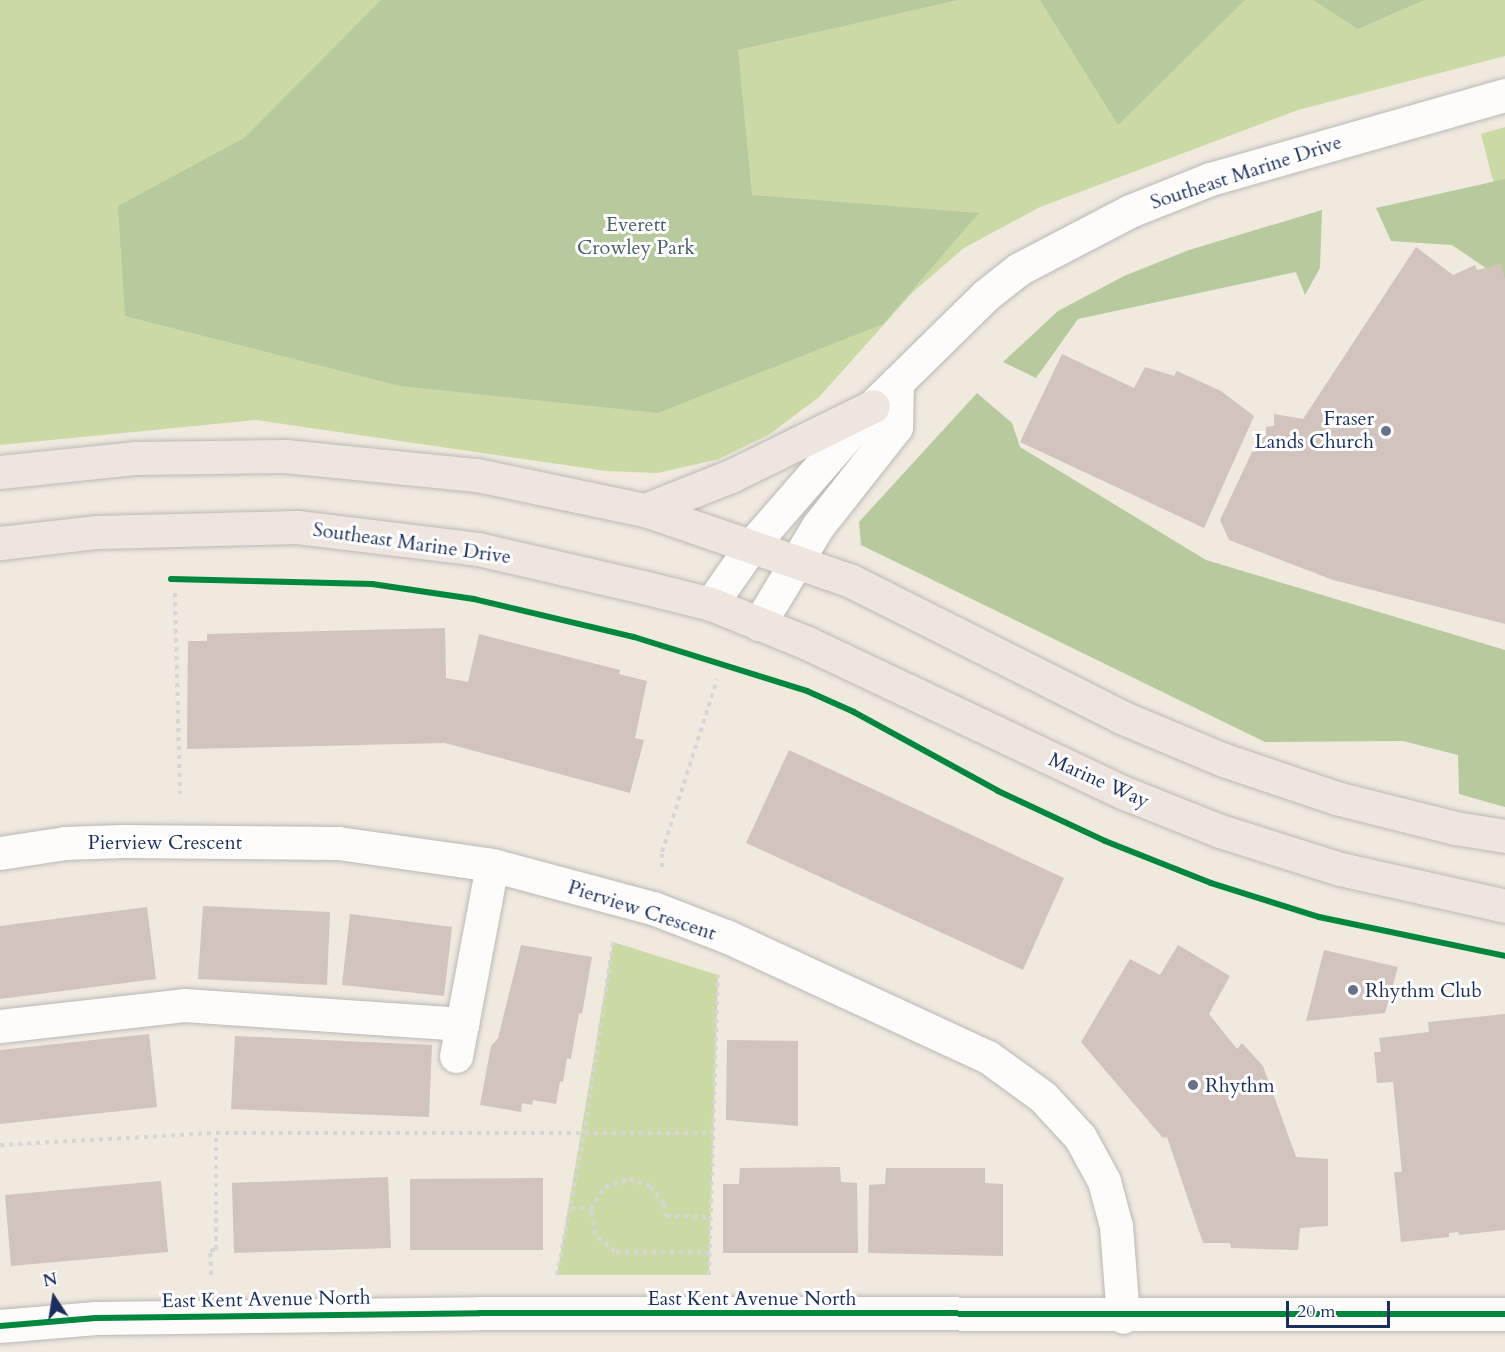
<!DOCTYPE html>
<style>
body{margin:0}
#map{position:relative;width:1505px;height:1352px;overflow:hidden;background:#efe9de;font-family:Cardo,serif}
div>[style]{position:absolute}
.green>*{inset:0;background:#cbdaa5}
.forest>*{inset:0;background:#b7ca9d}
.building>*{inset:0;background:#d2c3bc}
.path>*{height:4px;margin-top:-2px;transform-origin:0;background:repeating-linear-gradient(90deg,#d6d6d6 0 4.5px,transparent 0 9px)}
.roads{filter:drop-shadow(0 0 2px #bab8b5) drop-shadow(0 0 2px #bab8b5)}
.minor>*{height:33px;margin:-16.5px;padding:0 16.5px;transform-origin:16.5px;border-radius:16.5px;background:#fdfcfa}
.major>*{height:33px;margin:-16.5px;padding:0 16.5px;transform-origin:16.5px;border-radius:16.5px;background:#eee6de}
.cycleway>*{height:6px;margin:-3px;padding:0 3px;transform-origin:3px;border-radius:3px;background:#00873e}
.dots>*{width:16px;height:16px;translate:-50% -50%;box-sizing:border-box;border:3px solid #fff;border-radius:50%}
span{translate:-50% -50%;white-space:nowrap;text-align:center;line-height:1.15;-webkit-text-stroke:6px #fff;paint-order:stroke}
.street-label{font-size:20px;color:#1b2f5e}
.park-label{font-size:20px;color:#475f65}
.poi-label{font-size:20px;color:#1b2f5e}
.right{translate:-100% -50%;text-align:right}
.left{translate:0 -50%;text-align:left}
.north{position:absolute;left:24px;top:1268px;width:60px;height:60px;-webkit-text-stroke:4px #fff;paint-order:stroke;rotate:348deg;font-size:16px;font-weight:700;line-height:24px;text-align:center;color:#1b2f5e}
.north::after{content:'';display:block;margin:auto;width:21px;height:27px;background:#1b2f5e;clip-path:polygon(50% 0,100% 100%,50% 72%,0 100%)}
.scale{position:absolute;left:1286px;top:1301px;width:104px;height:27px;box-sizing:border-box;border:3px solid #1b2f5e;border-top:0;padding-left:8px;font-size:18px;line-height:21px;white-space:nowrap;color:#1b2f5e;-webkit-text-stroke:4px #fff;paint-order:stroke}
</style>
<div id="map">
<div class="green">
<i style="clip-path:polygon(0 0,1505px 0,1505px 56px,1298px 110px,1040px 207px,964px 248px,913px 292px,819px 397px,770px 434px,719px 459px,658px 473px,606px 471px,256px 420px,0 445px)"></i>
<i style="clip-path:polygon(1505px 127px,1505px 227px,1481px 134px)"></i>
<i style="clip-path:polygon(613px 942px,718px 975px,709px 1275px,557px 1275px)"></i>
</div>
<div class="forest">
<i style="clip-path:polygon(381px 0,958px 0,738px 50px,752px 195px,979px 213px,883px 324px,658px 413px,400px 386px,125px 316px,118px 206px,244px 138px)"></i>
<i style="clip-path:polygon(1040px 0,1245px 0,1118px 125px)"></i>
<i style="clip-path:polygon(1313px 0,1424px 0,1358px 29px)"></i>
<i style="clip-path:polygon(1505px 179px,1505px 281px,1452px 245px,1391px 241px,1376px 208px)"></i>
<i style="clip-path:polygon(1322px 210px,1320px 268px,1305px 295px,1296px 272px,1078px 319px,1036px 378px,1003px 362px,1058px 311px,1124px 276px,1189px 250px)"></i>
<i style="clip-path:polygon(977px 393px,1012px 423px,1020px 447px,1206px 560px,1505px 650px,1505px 807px,1459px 794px,1458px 755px,1403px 741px,1265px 742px,861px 545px,859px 522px)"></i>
</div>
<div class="building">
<i style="clip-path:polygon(1416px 247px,1453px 275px,1475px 265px,1477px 270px,1501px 264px,1505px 280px,1505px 624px,1333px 580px,1229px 540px,1220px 520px,1252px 452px,1261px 450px,1260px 436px,1266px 436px,1266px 427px,1274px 426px,1274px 414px,1303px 419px)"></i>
<i style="clip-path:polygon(1062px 354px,1134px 388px,1145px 367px,1174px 376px,1177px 371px,1221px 391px,1254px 416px,1204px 528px,1020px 442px)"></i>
<i style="clip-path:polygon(445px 628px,446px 678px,468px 682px,479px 634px,620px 670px,619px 674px,647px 681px,635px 738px,644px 740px,630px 793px,445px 743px,187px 749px,188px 641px,207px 641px,207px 634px)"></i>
<i style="clip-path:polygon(789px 750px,1064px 878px,1023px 970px,746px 843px)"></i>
<i style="clip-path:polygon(203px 906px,330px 912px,327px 985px,198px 979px)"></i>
<i style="clip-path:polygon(147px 907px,156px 979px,0 999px,0 926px)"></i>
<i style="clip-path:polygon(350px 914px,452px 927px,444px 996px,342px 985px)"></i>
<i style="clip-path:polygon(521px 945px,592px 957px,582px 1014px,579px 1013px,571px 1059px,567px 1058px,563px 1082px,560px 1081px,556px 1104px,533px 1100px,532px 1105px,522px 1103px,521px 1112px,480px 1105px,491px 1046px,498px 1038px)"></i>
<i style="clip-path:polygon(1178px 945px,1230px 976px,1209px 1014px,1237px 1049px,1242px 1043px,1263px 1066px,1296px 1157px,1328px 1159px,1328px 1226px,1300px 1228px,1298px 1250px,1231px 1248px,1230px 1243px,1203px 1243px,1167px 1137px,1163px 1138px,1081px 1042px,1130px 959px,1160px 975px)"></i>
<i style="clip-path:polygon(1324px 950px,1398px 967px,1385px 1013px,1306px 1021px)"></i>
<i style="clip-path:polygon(1505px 1014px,1505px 1230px,1459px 1235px,1458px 1232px,1449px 1233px,1449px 1237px,1401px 1242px,1394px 1172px,1402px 1172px,1393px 1082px,1377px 1083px,1374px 1052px,1381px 1052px,1379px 1038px,1429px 1032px,1428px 1022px)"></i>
<i style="clip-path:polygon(149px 1034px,157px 1107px,0 1124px,0 1050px)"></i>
<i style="clip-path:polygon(235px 1036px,432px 1045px,429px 1117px,231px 1109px)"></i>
<i style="clip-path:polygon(727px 1040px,798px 1041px,798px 1126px,726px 1120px)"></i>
<i style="clip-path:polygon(840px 1167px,841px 1182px,857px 1183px,858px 1253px,723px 1253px,723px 1184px,739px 1184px,740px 1168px)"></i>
<i style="clip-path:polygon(886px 1168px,985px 1168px,985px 1183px,1003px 1184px,1003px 1256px,868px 1253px,869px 1185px,885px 1184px)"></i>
<i style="clip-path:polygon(388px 1177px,391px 1248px,234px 1253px,232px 1183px)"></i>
<i style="clip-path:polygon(543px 1178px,543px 1250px,410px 1250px,410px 1179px)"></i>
<i style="clip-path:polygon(161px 1181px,168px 1252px,11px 1266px,5px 1195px)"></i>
</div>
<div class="path">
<i style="left:175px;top:593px;width:201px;rotate:88.6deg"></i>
<i style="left:662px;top:867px;width:15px;rotate:-90deg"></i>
<i style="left:662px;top:852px;width:181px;rotate:-72.3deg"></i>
<i style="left:0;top:1145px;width:216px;rotate:-3.2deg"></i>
<i style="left:216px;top:1133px;width:497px"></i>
<i style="left:571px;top:1208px;width:20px;rotate:3deg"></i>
<i style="left:710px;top:1252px;width:95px;rotate:180deg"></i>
<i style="left:615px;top:1252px;width:27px;rotate:-138deg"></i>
<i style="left:595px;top:1234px;width:25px;rotate:-99deg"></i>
<i style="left:591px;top:1209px;width:26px;rotate:-58deg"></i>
<i style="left:605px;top:1187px;width:25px;rotate:-18deg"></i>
<i style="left:629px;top:1179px;width:22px;rotate:18deg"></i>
<i style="left:650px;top:1186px;width:23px;rotate:52deg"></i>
<i style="left:664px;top:1204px;width:12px;rotate:81deg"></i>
<i style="left:666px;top:1216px;width:45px;rotate:1.3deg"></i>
<i style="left:211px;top:1275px;width:25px;rotate:-92deg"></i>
<i style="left:210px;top:1250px;width:6px"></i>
<i style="left:216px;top:1250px;width:117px;rotate:-90deg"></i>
<i style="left:557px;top:1275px;width:144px;rotate:-79.2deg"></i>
<i style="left:584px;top:1134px;width:194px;rotate:-81.4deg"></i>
<i style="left:709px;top:1275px;width:300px;rotate:-88.3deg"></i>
</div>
<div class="roads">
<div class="minor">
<i style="left:711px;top:604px;width:72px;rotate:-55.2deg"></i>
<i style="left:752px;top:545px;width:184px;rotate:-49deg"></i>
<i style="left:873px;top:406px;width:158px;rotate:-44.5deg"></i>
<i style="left:986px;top:295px;width:42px;rotate:-38.2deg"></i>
<i style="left:1019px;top:269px;width:125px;rotate:-27.6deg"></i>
<i style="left:1130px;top:211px;width:86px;rotate:-21.8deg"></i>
<i style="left:1210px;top:179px;width:307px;rotate:-15.9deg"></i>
<i style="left:759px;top:624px;width:114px;rotate:-59deg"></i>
<i style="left:818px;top:526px;width:126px;rotate:-51.8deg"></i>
<i style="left:896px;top:427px;width:45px;rotate:-88.7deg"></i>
<i style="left:0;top:853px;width:66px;rotate:-8.7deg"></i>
<i style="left:65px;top:843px;width:57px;rotate:-2deg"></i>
<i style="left:122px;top:841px;width:216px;rotate:0.5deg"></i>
<i style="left:338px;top:843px;width:156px;rotate:8.1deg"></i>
<i style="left:492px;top:865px;width:167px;rotate:15deg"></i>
<i style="left:653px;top:908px;width:80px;rotate:21.1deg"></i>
<i style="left:728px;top:937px;width:286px;rotate:24.8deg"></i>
<i style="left:988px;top:1057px;width:68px;rotate:36deg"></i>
<i style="left:1043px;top:1097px;width:54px;rotate:47.2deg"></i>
<i style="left:1080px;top:1137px;width:50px;rotate:61.4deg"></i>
<i style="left:1104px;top:1181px;width:47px;rotate:75.1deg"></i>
<i style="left:1116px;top:1226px;width:91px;rotate:85.6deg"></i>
<i style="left:0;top:1026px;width:185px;rotate:-6.5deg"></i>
<i style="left:184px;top:1005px;width:279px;rotate:3.9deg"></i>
<i style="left:456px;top:1056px;width:194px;rotate:-79.3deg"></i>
<i style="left:0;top:1326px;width:96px;rotate:-4.8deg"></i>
<i style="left:96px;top:1318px;width:383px;rotate:-0.7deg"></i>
<i style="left:479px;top:1313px;width:1026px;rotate:0.06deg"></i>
</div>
<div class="major">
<i style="left:0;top:472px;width:137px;rotate:-5.9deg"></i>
<i style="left:136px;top:458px;width:149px;rotate:-0.8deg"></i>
<i style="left:285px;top:456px;width:193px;rotate:5.7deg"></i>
<i style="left:477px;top:475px;width:172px;rotate:11.8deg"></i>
<i style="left:645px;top:510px;width:218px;rotate:19deg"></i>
<i style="left:851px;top:581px;width:302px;rotate:26.7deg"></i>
<i style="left:1121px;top:717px;width:112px;rotate:22.7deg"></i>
<i style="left:1224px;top:760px;width:118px;rotate:18.7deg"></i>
<i style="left:1336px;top:798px;width:123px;rotate:14.1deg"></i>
<i style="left:1455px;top:828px;width:51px;rotate:9.1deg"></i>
<i style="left:645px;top:510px;width:92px;rotate:-21.6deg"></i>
<i style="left:731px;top:476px;width:158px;rotate:-26.2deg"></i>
<i style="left:0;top:543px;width:98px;rotate:-6.5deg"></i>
<i style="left:97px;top:532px;width:200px;rotate:-1.4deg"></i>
<i style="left:297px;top:527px;width:182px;rotate:6.9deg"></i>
<i style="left:478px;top:549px;width:169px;rotate:13deg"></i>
<i style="left:643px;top:587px;width:70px;rotate:14deg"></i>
<i style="left:711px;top:604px;width:104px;rotate:22.1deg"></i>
<i style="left:807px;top:643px;width:354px;rotate:25.3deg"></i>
<i style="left:1127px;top:794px;width:100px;rotate:21.7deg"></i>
<i style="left:1220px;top:831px;width:126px;rotate:17.6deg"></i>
<i style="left:1340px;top:869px;width:169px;rotate:12.6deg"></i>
</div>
</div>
<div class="cycleway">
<i style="left:171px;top:579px;width:201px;rotate:1.4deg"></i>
<i style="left:372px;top:584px;width:103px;rotate:8.4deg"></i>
<i style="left:474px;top:599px;width:164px;rotate:13.4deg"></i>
<i style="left:634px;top:637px;width:181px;rotate:17.3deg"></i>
<i style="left:807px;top:691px;width:51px;rotate:24.1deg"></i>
<i style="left:854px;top:712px;width:164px;rotate:28.7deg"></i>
<i style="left:998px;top:791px;width:118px;rotate:25deg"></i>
<i style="left:1105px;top:841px;width:114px;rotate:21.6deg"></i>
<i style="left:1211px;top:883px;width:113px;rotate:17.5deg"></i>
<i style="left:1319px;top:917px;width:190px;rotate:11.8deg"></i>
<i style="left:0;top:1326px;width:96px;rotate:-4.8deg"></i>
<i style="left:96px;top:1318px;width:383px;rotate:-0.7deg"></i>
<i style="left:479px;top:1313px;width:1026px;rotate:0.06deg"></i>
</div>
<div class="dots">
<i style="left:1386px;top:431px;background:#65708b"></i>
<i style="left:1353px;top:990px;background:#65708b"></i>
<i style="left:1193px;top:1085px;background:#65708b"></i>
</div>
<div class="street-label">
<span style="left:1246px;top:172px;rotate:-18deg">Southeast Marine Drive</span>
<span style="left:412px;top:543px;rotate:8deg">Southeast Marine Drive</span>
<span style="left:1099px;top:780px;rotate:24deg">Marine Way</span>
<span style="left:165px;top:842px">Pierview Crescent</span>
<span style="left:642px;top:910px;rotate:18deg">Pierview Crescent</span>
<span style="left:752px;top:1298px">East Kent Avenue North</span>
<span style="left:266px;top:1299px;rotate:-1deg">East Kent Avenue North</span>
</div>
<div class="park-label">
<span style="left:636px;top:236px">Everett<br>Crowley Park</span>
</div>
<div class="poi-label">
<span class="right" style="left:1374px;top:430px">Fraser<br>Lands Church</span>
<span class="left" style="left:1365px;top:990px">Rhythm Club</span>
<span class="left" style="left:1205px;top:1085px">Rhythm</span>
</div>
<div class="north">N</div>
<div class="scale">20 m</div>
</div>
